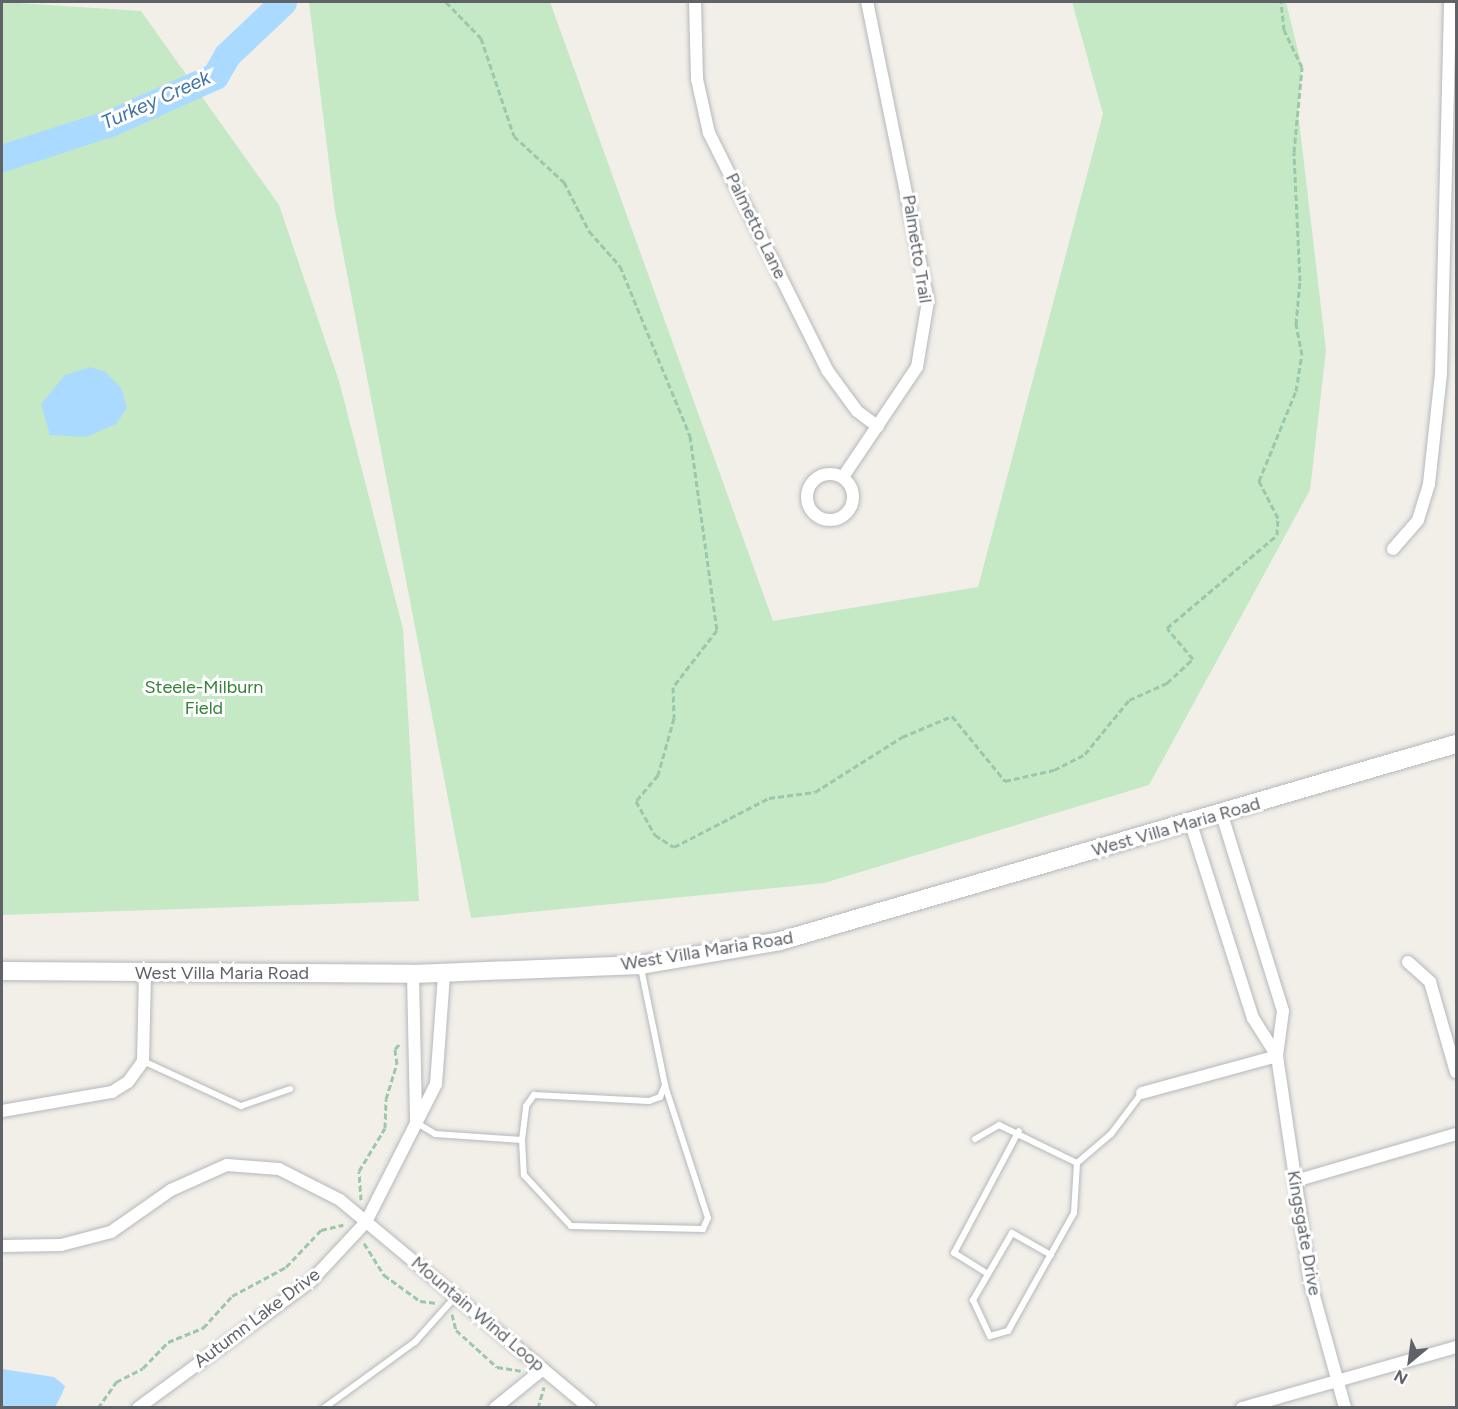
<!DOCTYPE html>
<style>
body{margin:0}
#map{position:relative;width:1458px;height:1409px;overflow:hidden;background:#f1efe8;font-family:Figtree,sans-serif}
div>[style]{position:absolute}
.green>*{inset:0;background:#c5e8c5}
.water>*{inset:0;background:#aadaff}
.river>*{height:27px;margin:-13.5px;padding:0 13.5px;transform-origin:13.5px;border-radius:13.5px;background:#aadaff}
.path>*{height:3px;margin-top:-1.5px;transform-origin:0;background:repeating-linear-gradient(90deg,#9cc7a9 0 6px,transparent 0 9px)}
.roads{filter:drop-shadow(0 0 2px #b5b8bc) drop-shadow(0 0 2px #b5b8bc)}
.lane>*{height:6px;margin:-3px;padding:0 3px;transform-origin:3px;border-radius:3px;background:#fff}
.street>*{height:12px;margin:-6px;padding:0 6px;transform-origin:6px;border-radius:6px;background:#fff}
.street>.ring{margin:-6px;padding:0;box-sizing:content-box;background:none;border:12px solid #fff;border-radius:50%}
.secondary>*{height:18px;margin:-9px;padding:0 9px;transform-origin:9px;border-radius:9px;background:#fff}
span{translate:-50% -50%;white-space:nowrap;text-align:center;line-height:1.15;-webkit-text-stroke:6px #fff;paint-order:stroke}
.street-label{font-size:18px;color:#5f6368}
.park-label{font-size:18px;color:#348238}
.water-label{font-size:20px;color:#4174aa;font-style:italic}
.frame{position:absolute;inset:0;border:3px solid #5f6368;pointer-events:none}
.north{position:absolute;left:1380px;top:1331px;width:60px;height:60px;-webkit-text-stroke:4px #fff;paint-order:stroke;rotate:209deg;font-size:16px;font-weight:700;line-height:24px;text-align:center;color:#5f6368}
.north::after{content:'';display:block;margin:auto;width:21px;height:27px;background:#5f6368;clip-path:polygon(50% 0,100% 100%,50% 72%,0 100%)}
</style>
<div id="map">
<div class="green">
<i style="clip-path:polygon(2px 2px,141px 11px,279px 205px,339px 381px,403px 629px,419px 901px,2px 915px)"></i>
<i style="clip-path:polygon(309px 2px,550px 2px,773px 621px,978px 587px,1103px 114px,1072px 2px,1286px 2px,1302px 67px,1298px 112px,1326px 350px,1310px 490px,1149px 785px,824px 883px,471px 918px,335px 211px)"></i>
</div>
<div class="water">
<i style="clip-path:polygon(91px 367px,105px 372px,121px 388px,127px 408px,116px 424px,86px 437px,50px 435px,41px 404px,65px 375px)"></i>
<i style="clip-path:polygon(2px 1369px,54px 1377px,65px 1386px,62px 1394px,55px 1407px,2px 1407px)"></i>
</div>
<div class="river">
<i style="left:2px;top:158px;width:114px;rotate:-18deg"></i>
<i style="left:110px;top:123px;width:115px;rotate:-24.1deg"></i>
<i style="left:215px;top:76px;width:24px;rotate:-60deg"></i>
<i style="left:227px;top:55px;width:77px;rotate:-43.4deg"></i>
</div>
<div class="path">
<i style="left:446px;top:2px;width:50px;rotate:45.8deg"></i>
<i style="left:481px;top:38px;width:103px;rotate:71.4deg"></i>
<i style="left:514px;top:136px;width:68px;rotate:42.6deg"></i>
<i style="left:564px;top:182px;width:55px;rotate:63deg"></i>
<i style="left:589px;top:231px;width:47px;rotate:48.5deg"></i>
<i style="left:620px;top:266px;width:184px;rotate:67.6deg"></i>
<i style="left:690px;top:436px;width:196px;rotate:82.1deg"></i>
<i style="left:717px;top:630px;width:72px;rotate:127.7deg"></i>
<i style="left:673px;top:687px;width:31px;rotate:88deg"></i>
<i style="left:674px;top:718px;width:59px;rotate:105.7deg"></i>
<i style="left:658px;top:775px;width:34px;rotate:130deg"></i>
<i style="left:636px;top:801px;width:39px;rotate:61deg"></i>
<i style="left:655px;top:835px;width:22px;rotate:32deg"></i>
<i style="left:674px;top:847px;width:107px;rotate:-27.3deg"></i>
<i style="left:769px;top:798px;width:46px;rotate:-7.4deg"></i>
<i style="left:815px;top:792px;width:103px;rotate:-32.3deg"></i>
<i style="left:902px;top:737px;width:54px;rotate:-22.8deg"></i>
<i style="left:952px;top:716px;width:84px;rotate:50.8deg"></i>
<i style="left:1005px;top:781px;width:50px;rotate:-12.7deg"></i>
<i style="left:1054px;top:770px;width:35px;rotate:-27deg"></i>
<i style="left:1085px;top:754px;width:70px;rotate:-50.8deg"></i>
<i style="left:1129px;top:700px;width:42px;rotate:-24.1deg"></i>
<i style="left:1167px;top:683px;width:35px;rotate:-43deg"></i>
<i style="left:1193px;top:659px;width:40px;rotate:-130deg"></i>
<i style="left:1167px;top:628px;width:144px;rotate:-40.2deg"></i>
<i style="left:1277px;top:535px;width:17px;rotate:-87deg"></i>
<i style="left:1278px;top:518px;width:42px;rotate:-117.2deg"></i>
<i style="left:1259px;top:481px;width:97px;rotate:-67.7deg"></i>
<i style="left:1296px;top:391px;width:36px;rotate:-81deg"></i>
<i style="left:1302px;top:355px;width:32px;rotate:-101deg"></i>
<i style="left:1296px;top:324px;width:43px;rotate:-84.7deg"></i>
<i style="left:1300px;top:281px;width:129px;rotate:-92.7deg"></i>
<i style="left:1294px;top:152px;width:85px;rotate:-84.6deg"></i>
<i style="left:1302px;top:67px;width:41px;rotate:-115.9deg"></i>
<i style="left:1284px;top:30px;width:28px;rotate:-96deg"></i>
<i style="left:361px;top:1200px;width:29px;rotate:-94deg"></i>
<i style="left:359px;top:1171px;width:50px;rotate:-58.8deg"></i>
<i style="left:385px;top:1128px;width:29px;rotate:-88deg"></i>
<i style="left:386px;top:1099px;width:37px;rotate:-73deg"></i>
<i style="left:397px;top:1064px;width:15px;rotate:-98deg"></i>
<i style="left:395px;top:1049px;width:9px;rotate:-49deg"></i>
<i style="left:364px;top:1243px;width:38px;rotate:58deg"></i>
<i style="left:384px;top:1275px;width:44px;rotate:35.8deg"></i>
<i style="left:420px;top:1301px;width:17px;rotate:7deg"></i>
<i style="left:452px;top:1314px;width:16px;rotate:76deg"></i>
<i style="left:456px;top:1330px;width:55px;rotate:42.1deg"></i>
<i style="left:497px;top:1367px;width:24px;rotate:9deg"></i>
<i style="left:98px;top:1408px;width:32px;rotate:-55deg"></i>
<i style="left:116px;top:1382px;width:30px;rotate:-27deg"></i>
<i style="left:143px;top:1368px;width:36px;rotate:-46deg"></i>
<i style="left:168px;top:1342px;width:38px;rotate:-22deg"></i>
<i style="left:203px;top:1328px;width:43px;rotate:-47.8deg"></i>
<i style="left:232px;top:1296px;width:61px;rotate:-28.2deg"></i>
<i style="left:286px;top:1267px;width:51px;rotate:-46.6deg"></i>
<i style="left:321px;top:1230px;width:23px;rotate:-13deg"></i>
<i style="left:538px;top:1408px;width:22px;rotate:-74deg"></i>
</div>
<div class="roads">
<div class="lane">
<i style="left:143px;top:1061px;width:108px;rotate:24.7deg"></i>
<i style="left:241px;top:1106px;width:52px;rotate:-19.1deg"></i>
<i style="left:417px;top:1123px;width:21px;rotate:31deg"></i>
<i style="left:435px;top:1134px;width:87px;rotate:3.9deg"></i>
<i style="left:522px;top:1140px;width:34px;rotate:-83deg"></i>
<i style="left:526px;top:1106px;width:14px;rotate:-54deg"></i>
<i style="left:534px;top:1095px;width:115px;rotate:3deg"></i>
<i style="left:649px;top:1101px;width:12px;rotate:-20deg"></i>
<i style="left:660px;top:1097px;width:13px;rotate:-67deg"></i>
<i style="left:665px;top:1085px;width:119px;rotate:-101.6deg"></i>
<i style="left:975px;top:1139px;width:28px;rotate:-30deg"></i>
<i style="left:999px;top:1125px;width:87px;rotate:26deg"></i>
<i style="left:522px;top:1140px;width:35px;rotate:87deg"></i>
<i style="left:524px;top:1175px;width:69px;rotate:47.3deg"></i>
<i style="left:571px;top:1226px;width:132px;rotate:1.3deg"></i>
<i style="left:703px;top:1229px;width:12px;rotate:-66deg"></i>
<i style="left:708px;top:1218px;width:139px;rotate:-108deg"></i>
<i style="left:1051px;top:1255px;width:45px;rotate:-150.6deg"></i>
<i style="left:1012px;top:1233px;width:78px;rotate:120.2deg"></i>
<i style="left:973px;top:1300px;width:40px;rotate:65deg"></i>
<i style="left:990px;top:1336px;width:19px;rotate:-16deg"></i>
<i style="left:1008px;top:1331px;width:135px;rotate:-60.8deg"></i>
<i style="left:1074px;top:1213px;width:50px;rotate:-86.6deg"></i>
<i style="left:1077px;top:1163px;width:45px;rotate:-40.5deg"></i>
<i style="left:1111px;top:1134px;width:51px;rotate:-52.9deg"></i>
<i style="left:988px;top:1274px;width:40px;rotate:-148deg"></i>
<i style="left:954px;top:1253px;width:138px;rotate:-62deg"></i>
<i style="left:324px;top:1408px;width:112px;rotate:-36deg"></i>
<i style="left:415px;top:1342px;width:62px;rotate:-48.3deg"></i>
</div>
<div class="street">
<i style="left:695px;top:2px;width:77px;rotate:88.5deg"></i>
<i style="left:697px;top:79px;width:55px;rotate:77.5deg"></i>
<i style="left:709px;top:133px;width:265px;rotate:63.5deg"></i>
<i style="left:827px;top:370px;width:51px;rotate:53.8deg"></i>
<i style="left:857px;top:411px;width:26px;rotate:37deg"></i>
<i class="ring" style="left:807px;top:474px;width:34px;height:34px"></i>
<i style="left:843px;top:477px;width:133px;rotate:-56.1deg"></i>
<i style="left:917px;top:367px;width:67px;rotate:-80.5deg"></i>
<i style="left:928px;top:301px;width:305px;rotate:-101.5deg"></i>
<i style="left:1393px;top:549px;width:38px;rotate:-49deg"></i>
<i style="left:1418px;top:520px;width:38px;rotate:-73deg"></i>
<i style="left:1429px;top:484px;width:111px;rotate:-83.8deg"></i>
<i style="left:1441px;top:374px;width:372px;rotate:-88.6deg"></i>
<i style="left:1222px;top:815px;width:205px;rotate:72.7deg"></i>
<i style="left:1283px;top:1011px;width:45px;rotate:97.6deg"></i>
<i style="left:1277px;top:1056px;width:232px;rotate:81.6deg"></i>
<i style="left:1311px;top:1285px;width:128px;rotate:74.5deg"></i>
<i style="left:1191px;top:824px;width:204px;rotate:72.3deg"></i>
<i style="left:1253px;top:1018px;width:45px;rotate:57.7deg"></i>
<i style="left:1408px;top:962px;width:30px;rotate:42deg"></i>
<i style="left:1430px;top:982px;width:94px;rotate:73.9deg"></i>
<i style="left:413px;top:974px;width:148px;rotate:88.8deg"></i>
<i style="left:1142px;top:1093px;width:140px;rotate:-15.3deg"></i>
<i style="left:2px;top:1111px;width:112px;rotate:-9.8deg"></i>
<i style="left:112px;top:1092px;width:19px;rotate:-32deg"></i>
<i style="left:128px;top:1082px;width:26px;rotate:-54deg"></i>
<i style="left:143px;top:1061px;width:89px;rotate:-88.7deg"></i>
<i style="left:1295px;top:1181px;width:168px;rotate:-16.3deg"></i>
<i style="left:2px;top:1246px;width:59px;rotate:-1deg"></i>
<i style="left:61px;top:1245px;width:52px;rotate:-14.6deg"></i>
<i style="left:111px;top:1232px;width:73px;rotate:-35deg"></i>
<i style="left:171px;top:1190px;width:61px;rotate:-24.1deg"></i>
<i style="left:227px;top:1165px;width:52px;rotate:4.4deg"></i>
<i style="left:279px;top:1169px;width:68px;rotate:26.9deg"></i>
<i style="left:340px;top:1200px;width:325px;rotate:39.8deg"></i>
<i style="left:138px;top:1408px;width:215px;rotate:-36.3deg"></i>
<i style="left:311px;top:1281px;width:81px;rotate:-47deg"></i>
<i style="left:366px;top:1222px;width:155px;rotate:-63.1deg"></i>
<i style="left:436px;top:1084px;width:110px;rotate:-85.8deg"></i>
<i style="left:495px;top:1408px;width:62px;rotate:-39.1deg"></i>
<i style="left:1242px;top:1408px;width:223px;rotate:-15.9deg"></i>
</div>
<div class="secondary">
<i style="left:2px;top:971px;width:411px;rotate:0.4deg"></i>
<i style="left:413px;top:974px;width:227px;rotate:-2.3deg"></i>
<i style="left:640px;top:965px;width:142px;rotate:-9.7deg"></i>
<i style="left:780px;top:941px;width:704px;rotate:-16.25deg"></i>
</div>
</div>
<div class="street-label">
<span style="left:756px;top:226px;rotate:64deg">Palmetto Lane</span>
<span style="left:917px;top:249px;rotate:81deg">Palmetto Trail</span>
<span style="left:1176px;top:827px;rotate:-16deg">West Villa Maria Road</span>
<span style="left:707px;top:951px;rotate:-9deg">West Villa Maria Road</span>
<span style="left:222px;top:973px">West Villa Maria Road</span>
<span style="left:1304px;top:1233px;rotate:80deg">Kingsgate Drive</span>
<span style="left:478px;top:1314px;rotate:40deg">Mountain Wind Loop</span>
<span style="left:257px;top:1318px;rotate:-37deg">Autumn Lake Drive</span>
</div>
<div class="park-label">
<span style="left:204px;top:698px">Steele-Milburn<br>Field</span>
</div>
<div class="water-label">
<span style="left:156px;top:100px;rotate:-24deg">Turkey Creek</span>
</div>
<div class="frame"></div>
<div class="north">N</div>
</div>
